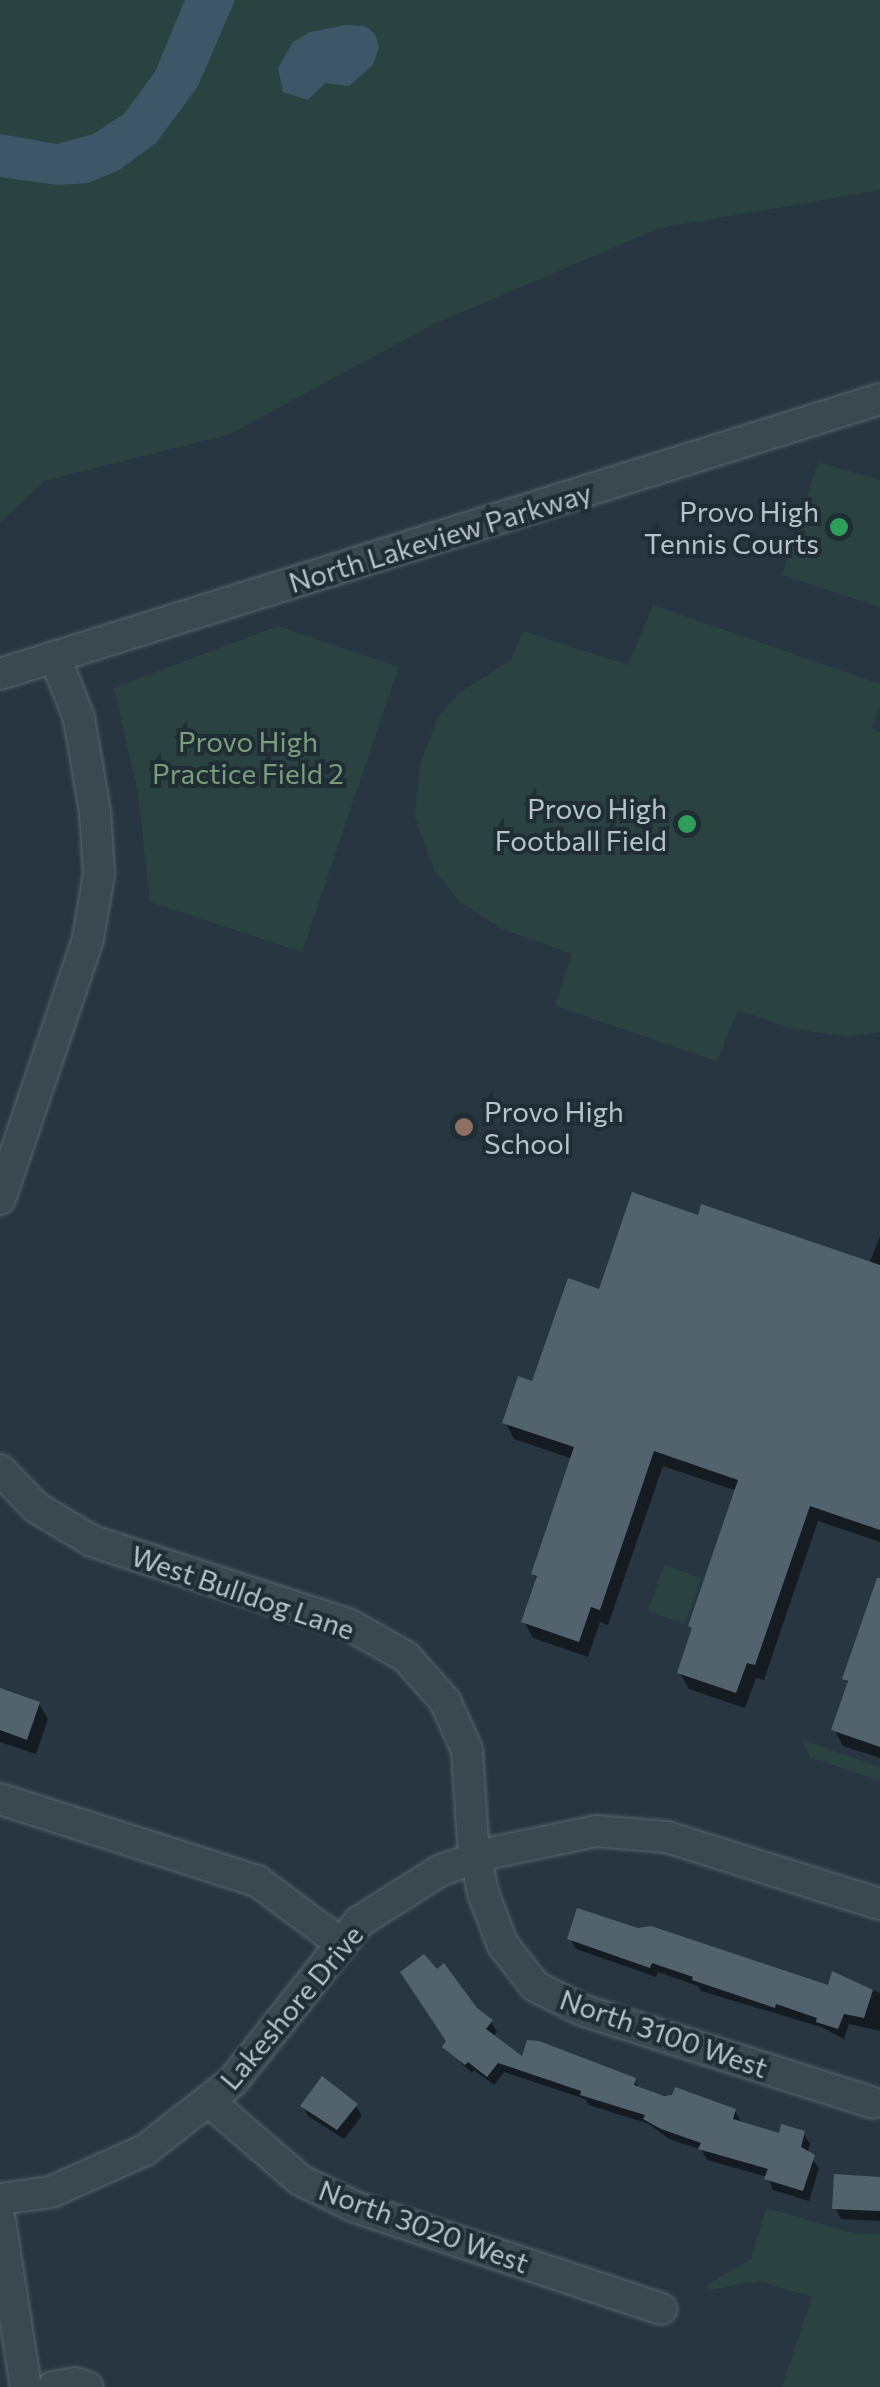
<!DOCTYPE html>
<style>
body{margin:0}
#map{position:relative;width:880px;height:2387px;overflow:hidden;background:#273640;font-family:Commissioner,sans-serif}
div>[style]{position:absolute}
.green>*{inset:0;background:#2a4341}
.water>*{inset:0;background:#3e5768}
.shadow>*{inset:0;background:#0007}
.building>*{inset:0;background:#53636d}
.roads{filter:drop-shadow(0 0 2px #59656d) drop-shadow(0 0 2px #59656d)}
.minor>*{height:30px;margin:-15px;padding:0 15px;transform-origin:15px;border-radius:15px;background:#3b4850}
.dots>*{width:28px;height:28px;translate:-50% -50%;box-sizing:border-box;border:5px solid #202d35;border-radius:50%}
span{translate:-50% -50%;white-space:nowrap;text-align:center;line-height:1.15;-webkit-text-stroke:8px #202d35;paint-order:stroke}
.poi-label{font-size:28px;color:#b8c2ca}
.right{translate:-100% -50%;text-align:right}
.left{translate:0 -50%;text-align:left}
.street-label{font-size:28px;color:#b8c2ca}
.park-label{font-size:28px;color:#789f7a}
</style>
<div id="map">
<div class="green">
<i style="clip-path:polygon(0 0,880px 0,880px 190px,660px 228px,434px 324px,228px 435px,44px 481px,0 523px)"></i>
<i style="clip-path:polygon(818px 462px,880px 480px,880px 607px,782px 575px)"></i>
<i style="clip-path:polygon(653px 605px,880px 684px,880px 706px,872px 728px,880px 732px,880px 1032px,848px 1037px,790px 1028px,738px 1010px,717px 1061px,555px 1006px,572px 954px,500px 928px,460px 902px,434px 870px,415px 817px,420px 764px,438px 717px,459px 693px,511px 660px,523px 631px,628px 665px)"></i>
<i style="clip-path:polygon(278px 626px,399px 667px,302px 952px,150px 902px,138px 794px,114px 688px)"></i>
<i style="clip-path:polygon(664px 1565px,701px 1578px,685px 1624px,648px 1611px)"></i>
<i style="clip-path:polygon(802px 1740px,880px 1767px,880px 1781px,810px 1757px)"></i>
<i style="clip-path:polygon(766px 2208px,852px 2233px,880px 2235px,880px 2387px,782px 2387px,812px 2297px,759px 2281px,708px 2290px,707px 2285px,751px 2259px)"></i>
</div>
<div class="water">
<i style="clip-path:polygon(185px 0,235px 0,198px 86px,156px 143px,119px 170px,88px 183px,58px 185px,0 177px,0 134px,57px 144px,93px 134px,124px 114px,155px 72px)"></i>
<i style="clip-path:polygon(346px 25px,365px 26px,375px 34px,379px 47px,373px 65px,349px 86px,325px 83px,308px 100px,283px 92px,278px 68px,293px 42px,310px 32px)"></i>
</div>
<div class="shadow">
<i style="clip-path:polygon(699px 1218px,869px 1264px,880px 1236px,880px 1542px,818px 1521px,764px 1680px,756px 1678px,745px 1708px,689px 1689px,680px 1673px,737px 1491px,663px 1466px,608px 1625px,600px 1622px,588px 1657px,533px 1638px,524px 1621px,537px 1580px,534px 1574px,573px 1459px,514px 1439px,505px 1422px,601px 1292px)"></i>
<i style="clip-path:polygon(880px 1577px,880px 1758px,843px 1746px,834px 1729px,849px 1686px,845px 1679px)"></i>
<i style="clip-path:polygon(0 1690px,39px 1704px,48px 1719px,36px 1754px,0 1742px)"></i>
<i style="clip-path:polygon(570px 1939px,829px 1988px,834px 1974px,880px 1993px,880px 2031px,849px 2024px,844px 2039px,821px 2027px,701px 1991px,698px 1986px,658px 1972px,656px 1977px,576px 1949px)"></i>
<i style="clip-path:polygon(476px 2010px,491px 2022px,497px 2032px,493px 2037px,523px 2060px,634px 2080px,640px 2090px,735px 2111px,741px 2122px,780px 2136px,803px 2133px,810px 2144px,807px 2153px,819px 2168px,809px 2201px,773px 2190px,768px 2177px,707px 2160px,702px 2150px,669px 2139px,649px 2124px,589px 2105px,585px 2099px,504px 2072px,494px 2085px,474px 2070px,472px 2073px,445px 2047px)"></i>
<i style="clip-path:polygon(303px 2106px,356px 2106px,362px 2116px,344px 2139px,308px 2116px)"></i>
<i style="clip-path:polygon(880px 2179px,880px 2221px,841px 2219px,835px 2208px)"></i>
</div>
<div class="building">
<i style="clip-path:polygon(632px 1192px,698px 1215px,701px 1204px,880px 1265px,880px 1530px,810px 1506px,755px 1665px,747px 1663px,736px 1693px,677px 1673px,692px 1628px,688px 1626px,738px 1480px,654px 1451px,600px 1610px,591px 1607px,579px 1642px,521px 1622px,537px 1576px,531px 1574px,574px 1447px,502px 1423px,518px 1376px,532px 1381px,568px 1278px,599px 1289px)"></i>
<i style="clip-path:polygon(877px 1578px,880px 1578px,880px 1747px,831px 1730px,848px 1681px,842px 1679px)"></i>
<i style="clip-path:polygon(0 1688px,40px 1702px,27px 1740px,0 1730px)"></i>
<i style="clip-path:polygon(577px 1908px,638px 1928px,651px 1926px,828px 1985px,832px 1971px,873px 1990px,864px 2018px,844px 2014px,838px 2029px,816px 2022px,817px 2018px,776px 2004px,775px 2008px,692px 1980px,693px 1977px,652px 1963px,650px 1968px,567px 1939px)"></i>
<i style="clip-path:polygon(424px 1954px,437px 1969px,444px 1963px,477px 2008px,493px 2020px,486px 2029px,522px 2056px,527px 2040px,539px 2041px,636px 2078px,634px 2085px,664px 2096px,672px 2095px,675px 2087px,736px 2109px,733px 2119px,779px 2133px,781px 2124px,805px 2131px,801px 2147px,815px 2155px,803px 2191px,764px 2179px,768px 2169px,698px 2149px,701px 2143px,661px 2129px,643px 2119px,645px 2115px,580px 2095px,581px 2091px,498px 2063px,487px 2077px,468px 2062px,465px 2065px,442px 2047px,446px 2041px,400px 1972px)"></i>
<i style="clip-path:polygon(322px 2076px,358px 2104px,337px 2130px,300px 2106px)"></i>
<i style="clip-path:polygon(834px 2174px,880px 2177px,880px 2211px,832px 2209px)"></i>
</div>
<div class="roads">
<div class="minor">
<i style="left:0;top:674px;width:922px;rotate:-17.35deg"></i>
<i style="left:0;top:1199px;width:274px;rotate:-71.3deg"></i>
<i style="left:88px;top:939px;width:66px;rotate:-80.4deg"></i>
<i style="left:99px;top:874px;width:62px;rotate:-93.7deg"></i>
<i style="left:95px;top:812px;width:95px;rotate:-99.7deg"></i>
<i style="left:79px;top:718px;width:66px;rotate:-111.5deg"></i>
<i style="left:0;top:1470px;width:53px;rotate:45.8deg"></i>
<i style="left:37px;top:1508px;width:64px;rotate:31deg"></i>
<i style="left:92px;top:1541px;width:269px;rotate:18deg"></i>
<i style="left:348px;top:1624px;width:67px;rotate:29.6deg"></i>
<i style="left:406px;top:1657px;width:59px;rotate:48.4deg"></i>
<i style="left:445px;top:1701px;width:54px;rotate:65.8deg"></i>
<i style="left:467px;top:1750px;width:92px;rotate:86.3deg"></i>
<i style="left:473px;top:1842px;width:52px;rotate:78.9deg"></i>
<i style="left:483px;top:1893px;width:56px;rotate:69deg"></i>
<i style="left:503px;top:1945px;width:52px;rotate:52deg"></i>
<i style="left:535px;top:1986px;width:53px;rotate:27.1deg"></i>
<i style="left:582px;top:2010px;width:305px;rotate:17.7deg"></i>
<i style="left:0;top:1799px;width:270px;rotate:17.7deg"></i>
<i style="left:257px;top:1881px;width:102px;rotate:36.6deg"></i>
<i style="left:210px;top:2102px;width:119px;rotate:40.9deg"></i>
<i style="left:300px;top:2180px;width:61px;rotate:26.1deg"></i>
<i style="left:355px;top:2207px;width:323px;rotate:18.4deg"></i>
<i style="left:0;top:2199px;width:51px;rotate:-7.8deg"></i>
<i style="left:51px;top:2192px;width:103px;rotate:-24.1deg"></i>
<i style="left:145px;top:2150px;width:112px;rotate:-38.1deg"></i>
<i style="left:233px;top:2081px;width:203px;rotate:-51.6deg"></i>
<i style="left:359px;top:1922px;width:97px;rotate:-32.4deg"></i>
<i style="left:441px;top:1870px;width:53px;rotate:-18.8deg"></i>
<i style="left:491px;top:1853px;width:107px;rotate:-11.8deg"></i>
<i style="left:596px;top:1831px;width:71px;rotate:4.8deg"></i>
<i style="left:667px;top:1837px;width:223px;rotate:17.5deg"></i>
<i style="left:0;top:2220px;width:169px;rotate:81.2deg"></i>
<i style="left:53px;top:2387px;width:22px;rotate:-10deg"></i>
<i style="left:75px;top:2383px;width:13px;rotate:18deg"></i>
</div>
</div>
<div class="dots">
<i style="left:839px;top:527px;background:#2e9e5b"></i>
<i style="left:687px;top:824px;background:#2e9e5b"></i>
<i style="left:464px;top:1127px;background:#8d6e63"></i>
</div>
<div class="poi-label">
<span class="right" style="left:819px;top:527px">Provo High<br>Tennis Courts</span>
<span class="right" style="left:667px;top:824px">Provo High<br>Football Field</span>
<span class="left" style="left:484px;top:1127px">Provo High<br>School</span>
</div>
<div class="street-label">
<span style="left:440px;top:537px;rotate:-17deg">North Lakeview Parkway</span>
<span style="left:243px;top:1592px;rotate:19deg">West Bulldog Lane</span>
<span style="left:291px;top:2007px;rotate:-50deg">Lakeshore Drive</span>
<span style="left:664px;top:2033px;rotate:19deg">North 3100 West</span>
<span style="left:424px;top:2226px;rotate:20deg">North 3020 West</span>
</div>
<div class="park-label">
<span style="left:248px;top:757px">Provo High<br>Practice Field 2</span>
</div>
</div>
